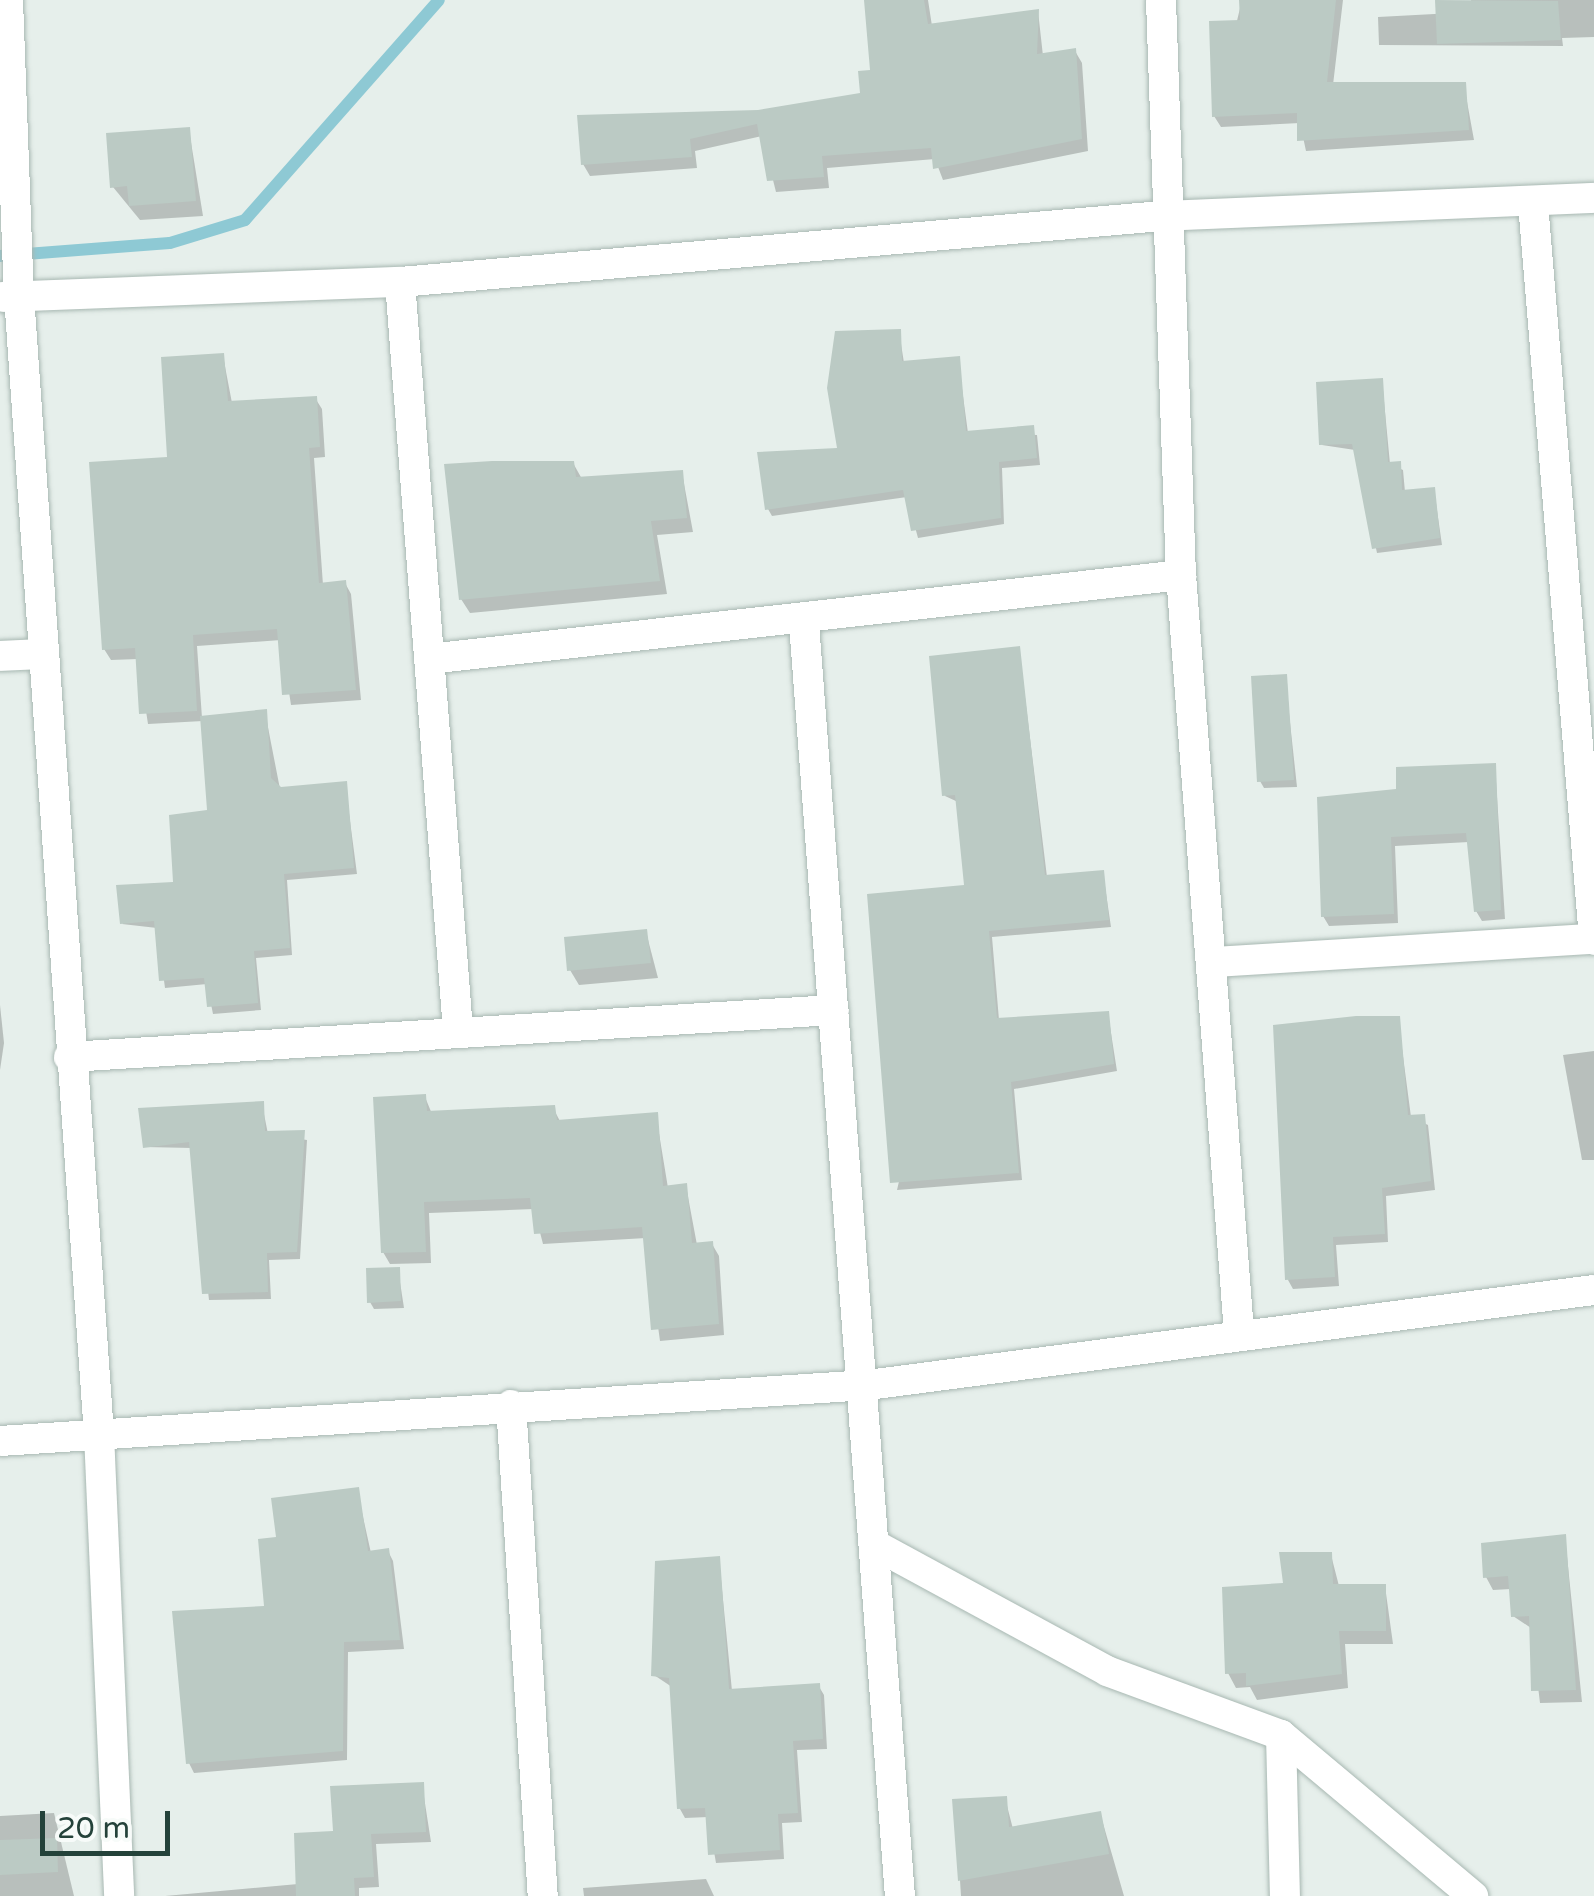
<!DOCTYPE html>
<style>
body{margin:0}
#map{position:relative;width:1594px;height:1896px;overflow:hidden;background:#e6efeb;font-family:"Varela Round",sans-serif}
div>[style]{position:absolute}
.shadow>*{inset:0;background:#0003}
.stream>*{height:12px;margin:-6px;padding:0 6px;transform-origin:6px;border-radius:6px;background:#8ec9d4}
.building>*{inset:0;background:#bbcac4}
.roads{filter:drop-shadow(0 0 2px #a8b8b2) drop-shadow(0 0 2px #a8b8b2)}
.minor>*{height:30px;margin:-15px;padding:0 15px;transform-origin:15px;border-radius:15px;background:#fff}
span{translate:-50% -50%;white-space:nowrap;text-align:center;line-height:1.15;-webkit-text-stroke:9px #f7fbf9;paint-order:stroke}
.scale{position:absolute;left:40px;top:1811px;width:130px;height:45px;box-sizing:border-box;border:5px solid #24423a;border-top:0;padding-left:12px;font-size:30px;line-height:35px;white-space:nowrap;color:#24423a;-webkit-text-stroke:8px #f7fbf9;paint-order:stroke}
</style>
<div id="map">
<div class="shadow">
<i style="clip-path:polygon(865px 0,928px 0,932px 26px,1038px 11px,1043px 56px,1075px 51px,1082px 63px,1088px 151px,943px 180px,935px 159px,827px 168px,829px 188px,776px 192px,762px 136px,695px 151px,697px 168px,590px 176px,583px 164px,758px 113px,863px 95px,872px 72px)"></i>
<i style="clip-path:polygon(1242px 0,1343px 0,1333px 85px,1464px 85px,1474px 140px,1306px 151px,1300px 123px,1221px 127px,1214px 116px)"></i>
<i style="clip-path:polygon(1471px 0,1594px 0,1594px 37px,1562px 38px,1563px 46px,1379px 45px,1378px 17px,1472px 12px)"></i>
<i style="clip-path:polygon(189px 130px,203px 216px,140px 220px,113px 187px)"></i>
<i style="clip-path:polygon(899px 331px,904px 363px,958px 359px,968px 433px,1037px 435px,1040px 465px,1002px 468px,1004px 524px,918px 538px,907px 497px,772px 516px,768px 509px,840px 450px)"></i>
<i style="clip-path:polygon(223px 356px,232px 403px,315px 398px,322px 409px,325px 457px,314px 458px,323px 585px,345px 583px,351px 594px,361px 700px,291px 705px,281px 640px,197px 646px,202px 718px,265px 712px,280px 789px,345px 783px,357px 874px,287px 880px,292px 955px,256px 958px,261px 1010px,213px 1014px,207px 984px,165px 988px,157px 928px,122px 924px,176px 884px,209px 812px,203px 721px,148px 724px,138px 659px,111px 660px,104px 649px,170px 459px)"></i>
<i style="clip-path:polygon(1382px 380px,1390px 464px,1403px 470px,1405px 492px,1434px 489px,1442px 545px,1377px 553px,1355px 450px,1322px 445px)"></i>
<i style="clip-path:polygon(573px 463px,582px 479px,682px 473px,693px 532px,657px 535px,667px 594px,470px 613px,461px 599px)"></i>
<i style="clip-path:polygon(1019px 648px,1047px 877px,1103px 873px,1111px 927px,992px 937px,999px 1020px,1108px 1014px,1117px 1071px,1014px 1089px,1022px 1180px,897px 1190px,967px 887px,958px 802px,945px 796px)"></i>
<i style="clip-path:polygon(1285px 676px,1297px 787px,1264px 788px,1260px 781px)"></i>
<i style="clip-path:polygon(1495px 766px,1505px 919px,1482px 921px,1476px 911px,1469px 842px,1395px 846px,1398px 923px,1329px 926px,1323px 916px,1398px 791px)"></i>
<i style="clip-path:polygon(646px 932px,658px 978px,579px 985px,570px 970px)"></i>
<i style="clip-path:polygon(0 1005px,4px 1043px,0 1070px)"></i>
<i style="clip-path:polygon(1398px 1018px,1411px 1117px,1428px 1125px,1435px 1190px,1386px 1196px,1388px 1242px,1336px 1245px,1339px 1286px,1293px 1289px,1288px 1280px)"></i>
<i style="clip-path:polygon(1594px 1051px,1594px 1160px,1582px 1160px,1563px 1055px)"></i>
<i style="clip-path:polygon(425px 1097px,432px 1114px,553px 1108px,561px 1123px,656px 1115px,668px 1188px,686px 1186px,697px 1245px,712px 1244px,719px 1256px,724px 1335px,660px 1341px,646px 1238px,543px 1244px,534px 1209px,429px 1213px,431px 1263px,390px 1264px,383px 1252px)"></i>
<i style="clip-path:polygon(262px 1104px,268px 1134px,307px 1140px,300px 1259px,269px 1260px,271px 1299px,209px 1300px,192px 1148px,145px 1147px)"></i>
<i style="clip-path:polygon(398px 1269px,404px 1308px,374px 1309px,370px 1302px)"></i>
<i style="clip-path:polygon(357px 1490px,371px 1553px,388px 1551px,393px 1561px,404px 1649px,348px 1652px,347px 1760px,194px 1773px,189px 1763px,267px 1609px)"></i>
<i style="clip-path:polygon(1565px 1537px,1582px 1702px,1540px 1703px,1531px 1628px,1513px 1616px,1511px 1589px,1493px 1590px,1486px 1577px)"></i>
<i style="clip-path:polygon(1331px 1555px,1339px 1586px,1385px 1586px,1393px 1644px,1345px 1644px,1348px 1688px,1257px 1700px,1250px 1687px,1236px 1688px,1228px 1673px,1286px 1585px)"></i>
<i style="clip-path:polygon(719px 1559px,732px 1691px,818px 1685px,824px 1695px,827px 1749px,797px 1750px,802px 1822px,782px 1823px,784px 1859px,716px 1863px,708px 1817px,685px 1818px,680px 1809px,672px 1687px,654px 1675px)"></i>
<i style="clip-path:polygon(422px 1784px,431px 1842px,376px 1844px,379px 1887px,359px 1888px,359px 1896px,165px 1896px,298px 1884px,335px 1833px)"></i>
<i style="clip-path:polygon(1005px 1798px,1013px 1829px,1100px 1813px,1124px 1896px,961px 1896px,955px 1801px)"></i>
<i style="clip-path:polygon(54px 1813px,74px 1896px,0 1896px,0 1816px)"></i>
<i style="clip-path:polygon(706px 1879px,714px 1896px,584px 1896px,583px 1888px)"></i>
</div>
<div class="stream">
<i style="left:0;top:256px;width:170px;rotate:-4.4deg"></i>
<i style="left:170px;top:243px;width:78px;rotate:-17deg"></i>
<i style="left:245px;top:220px;width:293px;rotate:-48.6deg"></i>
</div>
<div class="building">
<i style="clip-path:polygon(864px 0,924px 0,928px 24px,1039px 9px,1037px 54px,1076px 48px,1082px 139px,933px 169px,931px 148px,822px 156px,824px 177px,767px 181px,757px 124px,690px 139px,692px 157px,581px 165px,577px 115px,758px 110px,860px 93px,858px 71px,870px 70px)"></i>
<i style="clip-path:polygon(1239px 0,1336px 0,1327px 82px,1466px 82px,1469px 130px,1297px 141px,1297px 113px,1212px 117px,1209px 21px,1240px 20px)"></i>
<i style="clip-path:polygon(1435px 0,1558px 1px,1561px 40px,1437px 44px)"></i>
<i style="clip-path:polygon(190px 127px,196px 201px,129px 206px,127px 186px,110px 188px,106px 133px)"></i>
<i style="clip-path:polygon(901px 329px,902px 361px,960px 356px,966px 431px,1034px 425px,1037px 458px,999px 462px,1001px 518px,911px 531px,903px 490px,765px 510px,757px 452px,837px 448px,827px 388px,835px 331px)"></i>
<i style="clip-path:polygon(224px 353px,228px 401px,317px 396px,320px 447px,309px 448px,319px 583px,346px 580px,356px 690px,282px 695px,277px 629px,193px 635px,197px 711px,139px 714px,135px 648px,102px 650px,89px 462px,167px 457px,161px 357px)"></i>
<i style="clip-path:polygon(1383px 378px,1388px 462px,1401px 461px,1402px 490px,1435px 487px,1440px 538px,1372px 549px,1352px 444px,1319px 445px,1316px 382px)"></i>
<i style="clip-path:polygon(492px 461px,574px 461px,576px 477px,683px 470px,687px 518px,651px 521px,660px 581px,459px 600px,444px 464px)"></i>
<i style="clip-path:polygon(1020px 646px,1045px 875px,1104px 870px,1109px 920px,989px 931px,997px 1018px,1109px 1011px,1114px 1064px,1011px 1082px,1019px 1173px,890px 1183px,867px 894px,964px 885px,955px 795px,942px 796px,929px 656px)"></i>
<i style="clip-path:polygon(1287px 674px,1294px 780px,1257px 782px,1251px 676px)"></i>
<i style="clip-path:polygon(267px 709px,271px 778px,281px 787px,347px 781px,354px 868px,284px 874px,290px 948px,254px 951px,258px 1003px,207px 1007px,204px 978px,159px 981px,154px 921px,120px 924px,116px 885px,173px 882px,169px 815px,207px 810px,200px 716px)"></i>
<i style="clip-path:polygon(1496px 763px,1501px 910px,1474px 912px,1466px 833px,1391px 837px,1394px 914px,1321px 917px,1317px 797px,1396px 789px,1396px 767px)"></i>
<i style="clip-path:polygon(647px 929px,651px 963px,567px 971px,564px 937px)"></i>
<i style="clip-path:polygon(1356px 1016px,1400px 1016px,1408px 1115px,1425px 1114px,1431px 1181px,1382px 1188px,1385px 1234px,1333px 1237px,1335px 1277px,1285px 1280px,1273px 1025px)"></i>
<i style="clip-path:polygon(426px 1094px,427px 1111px,555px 1105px,557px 1120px,658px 1112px,663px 1186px,687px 1183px,692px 1243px,713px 1241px,719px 1324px,651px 1330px,642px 1227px,534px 1234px,530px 1198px,424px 1202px,426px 1252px,381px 1253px,373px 1097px)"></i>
<i style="clip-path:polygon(264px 1101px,265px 1131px,305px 1130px,297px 1252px,267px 1253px,268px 1292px,202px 1294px,189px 1142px,143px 1148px,138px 1108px)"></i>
<i style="clip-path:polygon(400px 1267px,401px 1301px,367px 1303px,366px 1268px)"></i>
<i style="clip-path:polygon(359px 1487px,368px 1551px,389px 1548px,400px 1640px,344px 1642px,343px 1751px,186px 1764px,172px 1611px,264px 1606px,258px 1539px,276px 1537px,271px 1498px)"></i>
<i style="clip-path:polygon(1566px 1534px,1576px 1690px,1531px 1691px,1529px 1616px,1511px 1617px,1508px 1576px,1483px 1578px,1481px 1543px)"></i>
<i style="clip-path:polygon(1279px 1552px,1332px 1552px,1333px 1584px,1386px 1584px,1386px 1631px,1339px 1631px,1342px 1674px,1246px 1686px,1246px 1673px,1225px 1674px,1222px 1587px,1283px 1583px)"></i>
<i style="clip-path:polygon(720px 1556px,729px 1689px,820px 1683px,823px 1739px,793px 1741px,798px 1813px,778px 1814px,780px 1850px,708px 1855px,705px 1808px,677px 1809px,669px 1678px,651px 1676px,655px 1561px)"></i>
<i style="clip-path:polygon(424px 1782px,426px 1832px,371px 1834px,374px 1877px,354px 1878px,355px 1896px,296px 1896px,294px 1833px,333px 1831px,330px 1786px)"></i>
<i style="clip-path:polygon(1007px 1796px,1009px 1827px,1101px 1811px,1109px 1854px,958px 1881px,952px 1799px)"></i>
<i style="clip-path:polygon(57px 1838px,58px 1872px,0 1875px,0 1840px)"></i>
</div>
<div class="roads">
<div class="minor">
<i style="left:8px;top:0;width:296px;rotate:87.9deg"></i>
<i style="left:19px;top:296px;width:1141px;rotate:85.98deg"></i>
<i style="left:99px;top:1434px;width:462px;rotate:87.5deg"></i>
<i style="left:1161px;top:0;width:575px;rotate:88.01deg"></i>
<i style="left:1181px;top:575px;width:760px;rotate:85.62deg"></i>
<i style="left:1533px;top:203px;width:739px;rotate:85.26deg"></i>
<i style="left:400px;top:282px;width:751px;rotate:85.57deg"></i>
<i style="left:3px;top:297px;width:397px;rotate:-2.2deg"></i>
<i style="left:400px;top:282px;width:765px;rotate:-4.95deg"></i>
<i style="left:1162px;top:216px;width:432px;rotate:-2.4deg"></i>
<i style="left:804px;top:623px;width:1277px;rotate:85.69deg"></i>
<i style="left:0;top:656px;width:43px;rotate:-2.7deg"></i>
<i style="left:429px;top:659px;width:757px;rotate:-6.37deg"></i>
<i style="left:1213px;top:962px;width:382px;rotate:-3.5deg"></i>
<i style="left:69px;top:1057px;width:766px;rotate:-3.52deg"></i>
<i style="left:511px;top:1405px;width:492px;rotate:86.3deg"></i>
<i style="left:0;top:1441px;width:870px;rotate:-3.69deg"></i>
<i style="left:868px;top:1385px;width:732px;rotate:-7.46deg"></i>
<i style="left:877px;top:1546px;width:262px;rotate:28.5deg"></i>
<i style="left:1107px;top:1671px;width:185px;rotate:20.2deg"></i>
<i style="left:1281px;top:1735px;width:251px;rotate:40deg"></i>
<i style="left:1281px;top:1735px;width:161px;rotate:88.6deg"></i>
</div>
</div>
<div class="scale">20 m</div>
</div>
